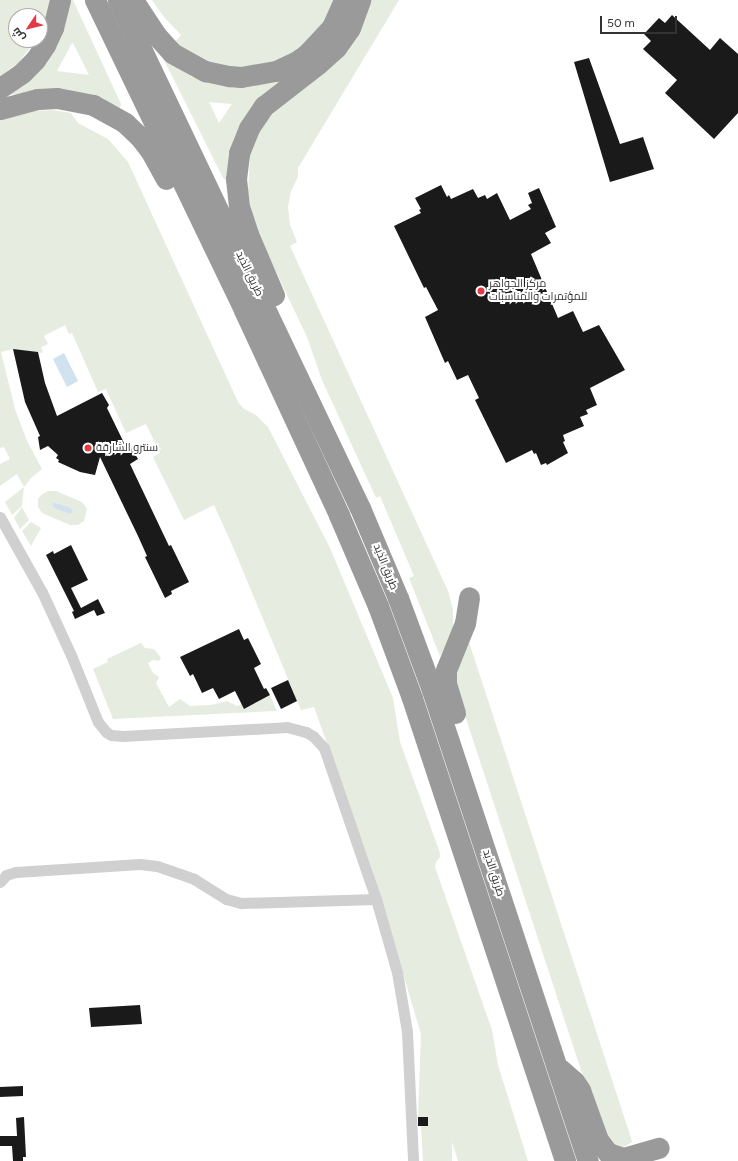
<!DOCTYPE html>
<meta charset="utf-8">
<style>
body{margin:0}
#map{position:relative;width:738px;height:1161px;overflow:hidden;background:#fff;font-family:Figtree,Cairo,sans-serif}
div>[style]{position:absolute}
.green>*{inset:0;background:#e6ecdf}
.water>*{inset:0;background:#cfe2ee}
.building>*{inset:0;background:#1a1a1a}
.minor>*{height:11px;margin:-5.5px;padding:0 5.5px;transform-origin:5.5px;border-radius:5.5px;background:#d0d0d0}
.motorway>*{height:21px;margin:-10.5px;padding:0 10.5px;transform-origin:10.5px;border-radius:10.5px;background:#9a9a9a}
.dots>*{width:11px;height:11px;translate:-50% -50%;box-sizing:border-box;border:2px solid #fff;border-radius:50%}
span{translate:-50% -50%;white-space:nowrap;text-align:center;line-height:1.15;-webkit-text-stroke:4px #fff;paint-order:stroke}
.street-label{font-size:11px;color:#333}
.poi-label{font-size:11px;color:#333}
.left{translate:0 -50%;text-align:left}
.north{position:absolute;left:8px;top:8px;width:40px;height:40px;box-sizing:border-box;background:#fff;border:1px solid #adadad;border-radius:50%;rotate:235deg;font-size:11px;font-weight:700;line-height:16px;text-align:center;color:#333}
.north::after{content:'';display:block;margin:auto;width:14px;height:18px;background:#e63946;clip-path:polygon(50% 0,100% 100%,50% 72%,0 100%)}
.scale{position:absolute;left:600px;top:16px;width:77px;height:18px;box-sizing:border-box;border:2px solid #333;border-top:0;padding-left:5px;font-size:12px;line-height:14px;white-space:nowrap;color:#333;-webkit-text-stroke:3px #fff;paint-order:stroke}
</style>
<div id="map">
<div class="green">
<i style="clip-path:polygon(0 0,50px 0,45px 20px,40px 33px,40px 16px,16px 16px,16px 40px,36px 40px,18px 63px,0 76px)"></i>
<i style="clip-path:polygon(evenodd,65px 0,73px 0,121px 104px,120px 108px,9px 94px,65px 0,72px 43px,73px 43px,89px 75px,57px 71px,72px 43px)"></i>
<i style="clip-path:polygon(152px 0,336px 0,326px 23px,290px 56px,246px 69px,216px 67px,174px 43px,181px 35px,164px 17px)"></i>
<i style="clip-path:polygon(371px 0,399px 0,298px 168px,298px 177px,291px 191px,288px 207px,290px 225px,297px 242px,290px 246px,448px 591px,453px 610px,453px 627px,452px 635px,440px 656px,409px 578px,414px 576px,380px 496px,376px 498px,322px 380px,307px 337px,260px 238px,249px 205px,248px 193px,250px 155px,259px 129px,368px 9px)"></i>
<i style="clip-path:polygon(evenodd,163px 58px,192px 77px,214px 84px,238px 87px,282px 78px,227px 181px,223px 178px,163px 58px,209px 102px,232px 104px,219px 123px,209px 102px)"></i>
<i style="clip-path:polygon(53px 110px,71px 113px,78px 123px,108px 139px,128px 162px,238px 402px,244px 409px,256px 415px,268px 427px,330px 548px,393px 698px,400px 742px,440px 853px,440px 857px,436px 862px,435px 867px,492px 1030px,498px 1065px,528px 1161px,458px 1161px,452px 1142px,452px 1161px,423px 1161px,421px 1126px,428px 1126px,428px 1117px,418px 1117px,421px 1034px,372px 869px,314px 707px,301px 710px,233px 547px,214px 505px,184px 520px,153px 457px,160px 453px,146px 424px,126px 433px,106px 389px,98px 392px,72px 333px,69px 334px,65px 325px,44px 336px,48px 344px,41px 347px,43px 353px,13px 349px,1px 352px,15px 409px,27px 441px,42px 469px,31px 478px,24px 487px,22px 506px,12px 515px,5px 502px,24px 487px,17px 474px,0 486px,0 464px,10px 459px,4px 447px,0 448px,0 117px,28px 111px)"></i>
<i style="clip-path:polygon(evenodd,48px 491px,56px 491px,82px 502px,87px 509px,84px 521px,78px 525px,70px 525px,42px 513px,38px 507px,38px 499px,41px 495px,48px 491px,55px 502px,70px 508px,72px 509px,70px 514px,52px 506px,55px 502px)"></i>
<i style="clip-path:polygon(22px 507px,29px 520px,20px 529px,14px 518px)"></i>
<i style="clip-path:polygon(31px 522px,41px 528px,31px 546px,22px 531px)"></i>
<i style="clip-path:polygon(469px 642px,631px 1138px,632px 1142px,629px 1144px,623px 1147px,616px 1146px,606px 1134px,595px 1113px,457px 691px,456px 670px)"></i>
<i style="clip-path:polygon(141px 643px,145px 648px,154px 649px,161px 658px,159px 661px,153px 660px,148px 663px,153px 673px,159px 677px,156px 683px,169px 707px,180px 699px,190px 706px,211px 705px,227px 701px,237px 706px,242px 704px,244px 709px,270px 695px,277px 711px,113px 719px,93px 669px,108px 662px,107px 659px)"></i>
</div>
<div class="water">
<i style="clip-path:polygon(64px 353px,78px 381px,67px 387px,53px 359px)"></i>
<i style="clip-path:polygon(54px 502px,71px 508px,73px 512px,70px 514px,57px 509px,52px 506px)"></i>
</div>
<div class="building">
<i style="clip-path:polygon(672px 15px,710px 50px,720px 38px,738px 54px,738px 113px,714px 139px,665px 93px,677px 80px,643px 49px,651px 41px,644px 34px,659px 18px,665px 23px)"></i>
<i style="clip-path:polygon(589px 58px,620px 144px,643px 137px,654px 169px,610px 182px,574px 62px)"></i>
<i style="clip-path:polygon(441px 185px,447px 197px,449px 195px,451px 199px,473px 189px,478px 198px,485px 195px,487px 199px,497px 193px,510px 220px,531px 209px,528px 205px,532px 203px,528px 193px,539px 188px,556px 227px,545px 233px,551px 243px,531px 254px,558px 318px,573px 311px,583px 332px,599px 325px,625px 370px,590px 388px,597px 405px,586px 410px,588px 414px,580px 417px,584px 426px,563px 435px,565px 441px,563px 442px,568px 453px,547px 465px,546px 463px,541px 465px,536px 453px,534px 454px,532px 450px,506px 463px,475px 400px,479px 398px,468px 375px,457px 380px,448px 361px,445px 363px,425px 317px,438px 310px,426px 287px,424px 288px,394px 226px,421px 213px,419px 210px,421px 209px,415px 198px)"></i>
<i style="clip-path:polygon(13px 349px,38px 352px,45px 383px,57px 416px,102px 393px,109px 405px,107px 408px,127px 449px,131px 447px,138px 459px,130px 464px,169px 546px,171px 545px,189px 582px,171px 591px,172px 594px,165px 598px,145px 557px,147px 556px,138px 536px,100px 457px,95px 475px,80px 472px,58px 462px,59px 460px,56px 458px,58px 455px,48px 446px,40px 450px,38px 437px,40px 436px,25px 402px)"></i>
<i style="clip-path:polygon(71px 545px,88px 580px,71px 588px,81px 608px,98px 599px,105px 613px,97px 616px,94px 610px,75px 619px,72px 612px,74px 611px,46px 555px,53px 551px,54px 554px)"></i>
<i style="clip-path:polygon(239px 629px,244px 640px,248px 638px,261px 664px,254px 668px,264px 689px,266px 688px,270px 695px,244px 709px,235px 691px,219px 699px,213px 688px,202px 693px,193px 674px,190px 676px,180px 657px)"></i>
<i style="clip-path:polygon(288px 680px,297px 701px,281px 709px,271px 688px)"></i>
<i style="clip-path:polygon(140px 1005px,142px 1024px,91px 1027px,89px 1008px)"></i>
<i style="clip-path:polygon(23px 1086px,23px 1096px,0 1097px,0 1087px)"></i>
<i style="clip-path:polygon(24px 1117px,26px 1157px,23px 1157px,23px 1161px,13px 1161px,12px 1146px,0 1146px,0 1136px,17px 1136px,16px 1118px)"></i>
<i style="clip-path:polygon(418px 1117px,428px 1117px,428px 1126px,418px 1126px)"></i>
</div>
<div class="minor">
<i style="left:0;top:517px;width:86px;rotate:60.8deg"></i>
<i style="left:42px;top:592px;width:69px;rotate:65.3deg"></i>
<i style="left:71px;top:655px;width:72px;rotate:68.1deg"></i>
<i style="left:98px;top:722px;width:13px;rotate:51deg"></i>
<i style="left:106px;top:732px;width:6px;rotate:31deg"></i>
<i style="left:111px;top:735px;width:12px;rotate:5deg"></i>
<i style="left:123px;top:736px;width:164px;rotate:-3.1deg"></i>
<i style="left:287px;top:727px;width:20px;rotate:15deg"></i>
<i style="left:306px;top:732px;width:8px;rotate:30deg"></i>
<i style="left:313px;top:736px;width:16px;rotate:47deg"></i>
<i style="left:324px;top:748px;width:160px;rotate:71deg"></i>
<i style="left:376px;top:899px;width:76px;rotate:74deg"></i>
<i style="left:397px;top:972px;width:61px;rotate:80.5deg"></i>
<i style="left:407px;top:1032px;width:129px;rotate:87.3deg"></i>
<i style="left:0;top:882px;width:9px;rotate:-49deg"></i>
<i style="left:6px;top:875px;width:10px;rotate:-17deg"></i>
<i style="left:16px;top:872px;width:124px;rotate:-3.7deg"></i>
<i style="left:140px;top:864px;width:17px;rotate:7deg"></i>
<i style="left:157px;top:866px;width:39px;rotate:19deg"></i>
<i style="left:194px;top:879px;width:38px;rotate:32deg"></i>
<i style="left:226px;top:899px;width:16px;rotate:15deg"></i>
<i style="left:241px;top:903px;width:135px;rotate:-1.7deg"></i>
</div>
<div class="motorway">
<i style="left:95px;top:0;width:344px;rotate:64.3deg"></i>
<i style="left:244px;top:310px;width:226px;rotate:65.1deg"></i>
<i style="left:339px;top:515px;width:99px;rotate:66.8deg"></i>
<i style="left:378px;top:606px;width:98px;rotate:69.7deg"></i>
<i style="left:412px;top:698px;width:488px;rotate:71.7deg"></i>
<i style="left:118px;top:0;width:563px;rotate:64.53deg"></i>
<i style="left:360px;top:508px;width:98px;rotate:67.1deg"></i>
<i style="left:398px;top:598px;width:98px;rotate:69.7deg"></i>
<i style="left:432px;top:690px;width:496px;rotate:71.7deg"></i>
<i style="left:133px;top:0;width:42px;rotate:56.7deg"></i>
<i style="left:156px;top:35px;width:24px;rotate:48deg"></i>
<i style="left:172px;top:53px;width:38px;rotate:29deg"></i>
<i style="left:205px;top:71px;width:25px;rotate:12deg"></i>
<i style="left:229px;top:76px;width:12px;rotate:5deg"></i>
<i style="left:241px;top:77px;width:36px;rotate:-10deg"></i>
<i style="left:276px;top:71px;width:23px;rotate:-25deg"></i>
<i style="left:297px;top:61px;width:12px;rotate:-35deg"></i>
<i style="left:307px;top:54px;width:37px;rotate:-47deg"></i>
<i style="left:332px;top:27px;width:30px;rotate:-66deg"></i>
<i style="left:0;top:88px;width:27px;rotate:-34deg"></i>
<i style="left:22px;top:73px;width:18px;rotate:-45deg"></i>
<i style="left:35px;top:60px;width:18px;rotate:-56deg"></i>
<i style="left:45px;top:45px;width:19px;rotate:-65deg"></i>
<i style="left:53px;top:28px;width:29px;rotate:-76deg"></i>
<i style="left:0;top:109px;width:39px;rotate:-15deg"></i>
<i style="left:38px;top:99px;width:19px;rotate:-3deg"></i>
<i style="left:57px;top:98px;width:37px;rotate:11deg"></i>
<i style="left:93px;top:105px;width:37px;rotate:29deg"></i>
<i style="left:125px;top:123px;width:19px;rotate:43deg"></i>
<i style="left:139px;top:136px;width:18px;rotate:52deg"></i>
<i style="left:150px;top:150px;width:33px;rotate:61deg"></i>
<i style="left:274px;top:295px;width:66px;rotate:-113.1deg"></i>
<i style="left:248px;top:234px;width:28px;rotate:-108deg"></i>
<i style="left:239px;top:207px;width:28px;rotate:-96deg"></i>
<i style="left:236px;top:179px;width:26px;rotate:-83deg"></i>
<i style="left:239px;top:153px;width:27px;rotate:-68deg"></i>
<i style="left:249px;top:128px;width:27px;rotate:-56deg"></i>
<i style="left:264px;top:106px;width:68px;rotate:-37.9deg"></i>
<i style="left:318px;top:64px;width:24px;rotate:-42deg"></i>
<i style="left:336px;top:48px;width:24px;rotate:-55deg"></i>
<i style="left:350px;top:28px;width:30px;rotate:-70deg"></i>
<i style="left:455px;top:713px;width:31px;rotate:-107deg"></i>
<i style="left:446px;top:683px;width:13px;rotate:-90deg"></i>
<i style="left:446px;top:670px;width:51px;rotate:-68deg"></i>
<i style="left:465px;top:623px;width:26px;rotate:-81deg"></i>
<i style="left:560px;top:1069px;width:18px;rotate:41deg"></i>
<i style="left:574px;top:1081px;width:11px;rotate:56deg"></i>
<i style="left:580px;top:1090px;width:53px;rotate:70.2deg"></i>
<i style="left:598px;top:1140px;width:16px;rotate:52deg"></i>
<i style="left:608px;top:1153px;width:16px;rotate:18deg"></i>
<i style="left:623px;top:1158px;width:37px;rotate:-16deg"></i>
</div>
<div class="dots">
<i style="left:481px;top:291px;background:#e63946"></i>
<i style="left:88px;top:448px;background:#e63946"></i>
</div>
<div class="street-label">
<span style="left:249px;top:274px;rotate:64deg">طريق الذيد</span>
<span style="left:385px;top:567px;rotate:68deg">طريق الذيد</span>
<span style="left:493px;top:873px;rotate:72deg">طريق الذيد</span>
</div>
<div class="poi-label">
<span class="left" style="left:489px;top:291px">مركز الجواهر<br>للمؤتمرات والمناسبات</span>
<span class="left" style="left:96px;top:448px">سنترو الشارقة</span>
</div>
<div class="north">ش</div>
<div class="scale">50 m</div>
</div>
